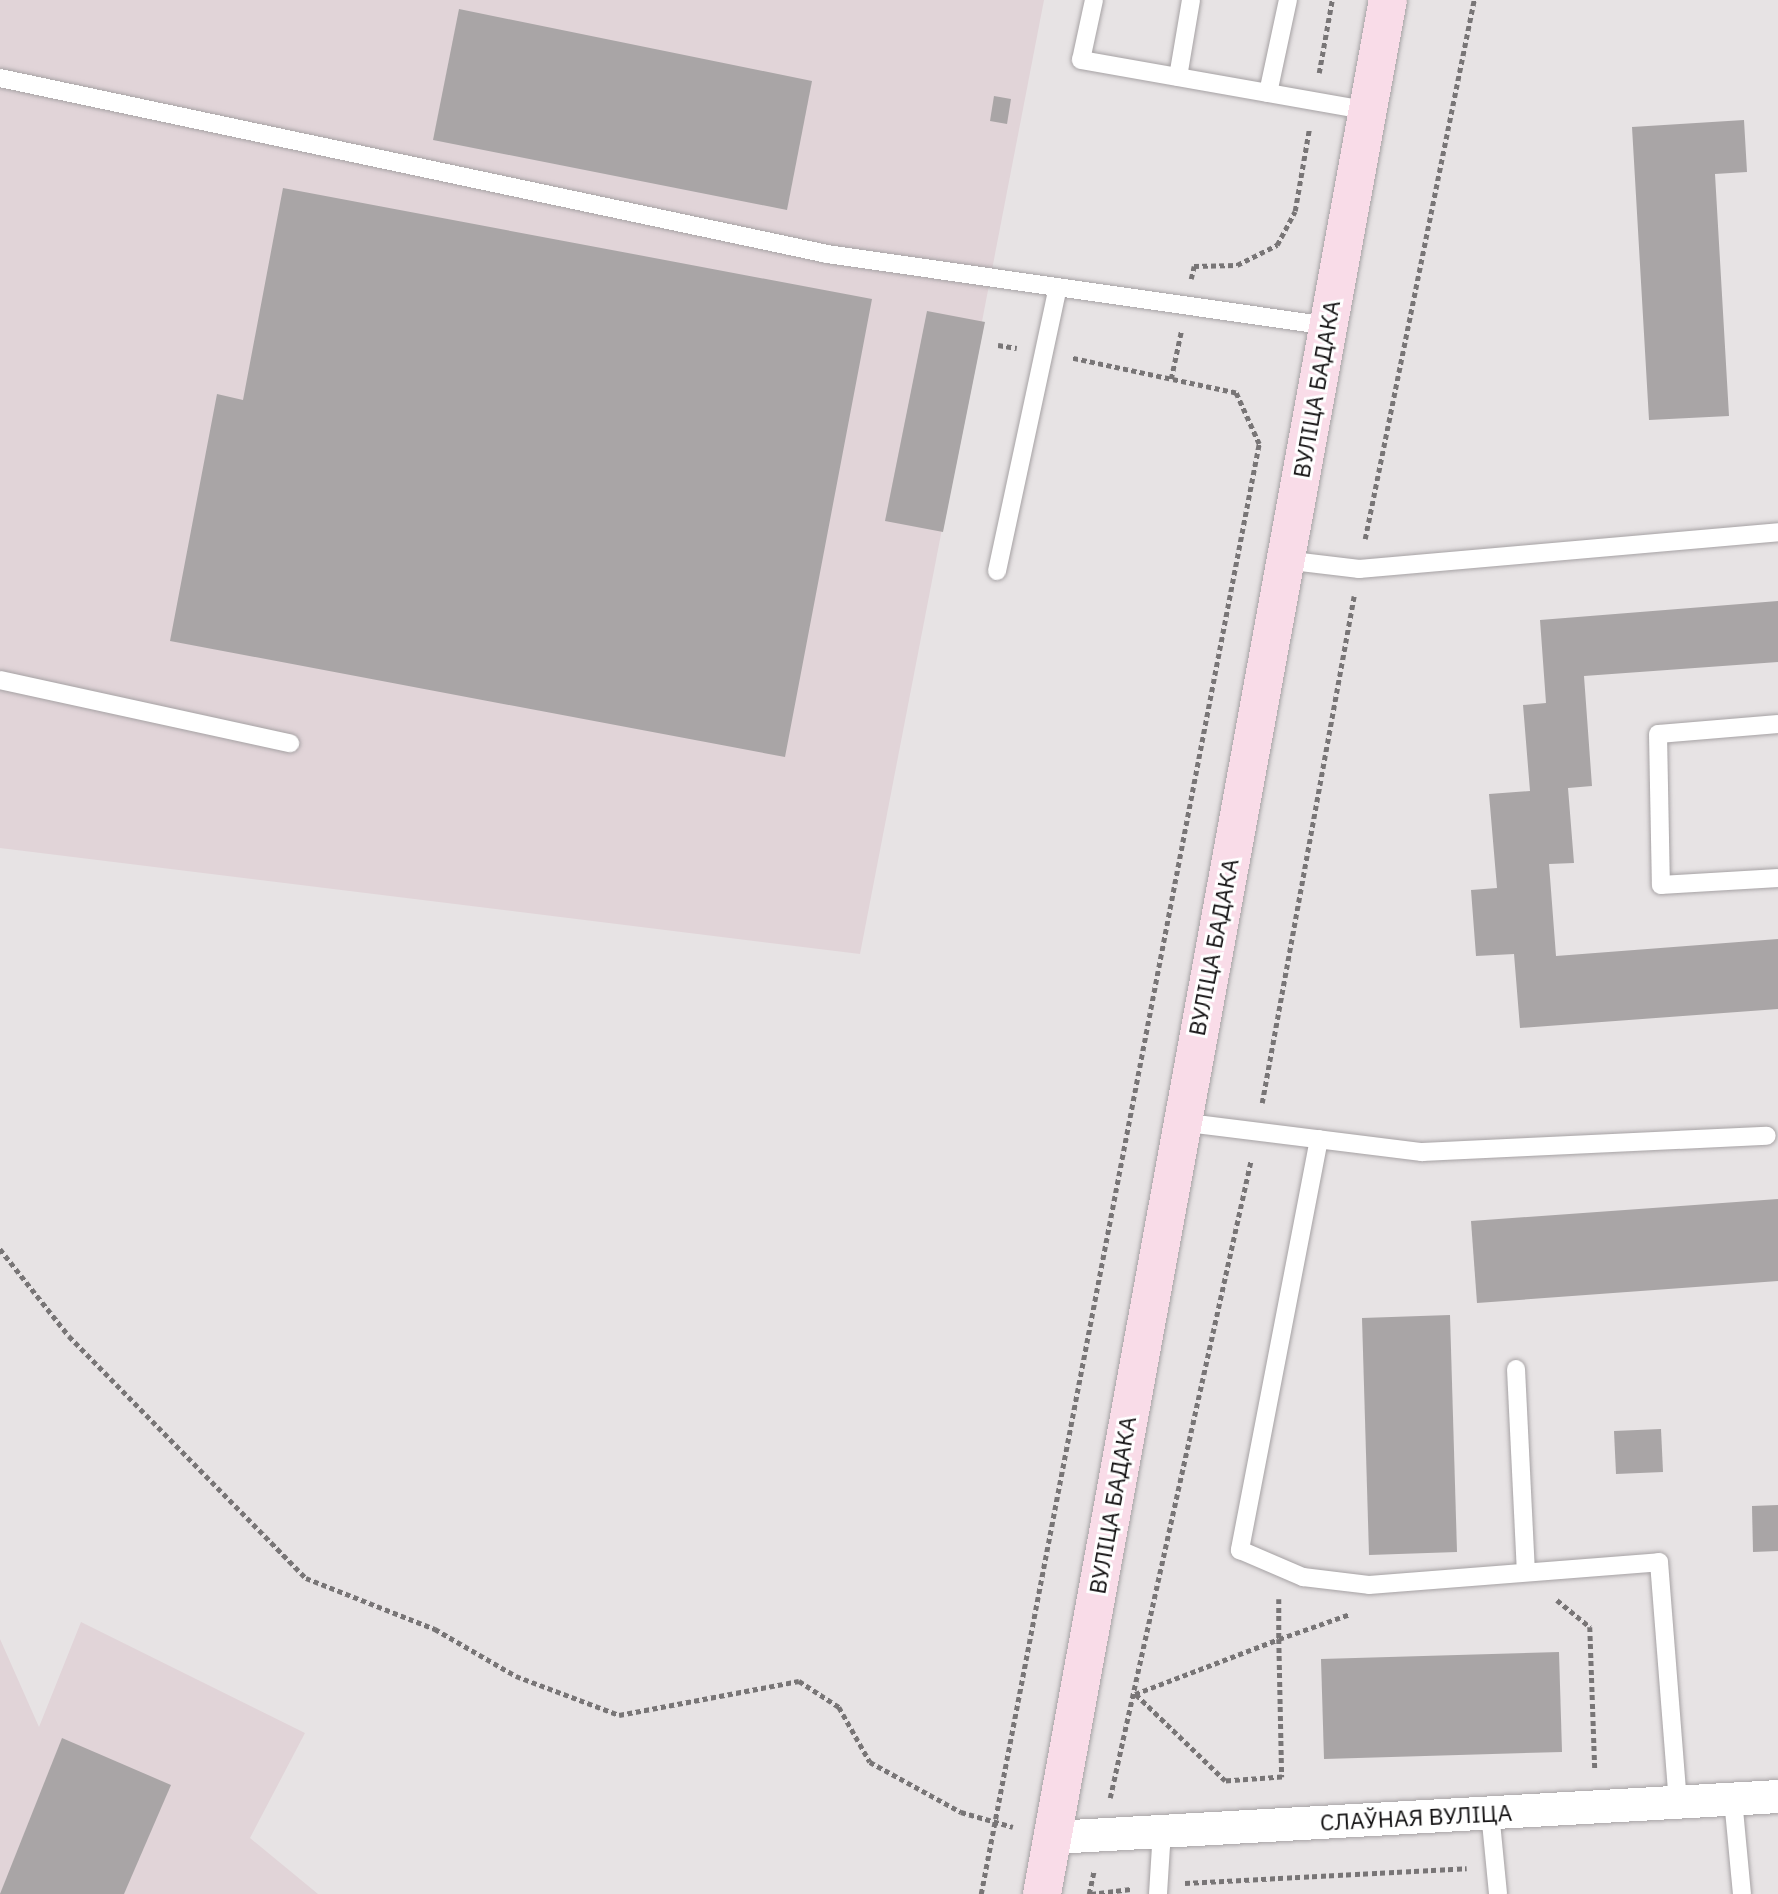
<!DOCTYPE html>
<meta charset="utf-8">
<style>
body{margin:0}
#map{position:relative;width:1778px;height:1894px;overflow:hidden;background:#e7e3e4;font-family:"IBM Plex Sans",sans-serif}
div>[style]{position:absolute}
.built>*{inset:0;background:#e1d4d8}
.building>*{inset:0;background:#a9a5a6}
.path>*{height:4.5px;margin-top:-2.25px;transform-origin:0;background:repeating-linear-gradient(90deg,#787576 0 5px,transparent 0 8.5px)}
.roads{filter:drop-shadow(0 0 2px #a6a2a4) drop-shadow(0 0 2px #a6a2a4)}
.lane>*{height:18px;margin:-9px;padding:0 9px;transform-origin:9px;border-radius:9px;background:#fff}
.street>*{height:33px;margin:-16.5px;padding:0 16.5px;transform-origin:16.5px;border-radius:16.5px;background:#fff}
.secondary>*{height:38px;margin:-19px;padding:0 19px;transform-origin:19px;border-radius:19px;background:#f9dce8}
span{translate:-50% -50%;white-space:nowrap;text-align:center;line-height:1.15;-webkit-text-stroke:6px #fff;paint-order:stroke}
.street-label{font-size:23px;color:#131112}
</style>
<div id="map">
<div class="built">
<i style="clip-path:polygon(0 0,1044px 0,860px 954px,0 848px)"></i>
<i style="clip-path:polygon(81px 1622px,305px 1733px,250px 1838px,318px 1894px,0 1894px,0 1639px,39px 1727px)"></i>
</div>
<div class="building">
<i style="clip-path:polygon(459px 9px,812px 81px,787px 210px,433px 140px)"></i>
<i style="clip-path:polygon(994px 96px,1011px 99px,1007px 124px,990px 121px)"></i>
<i style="clip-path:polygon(1744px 120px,1747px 172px,1715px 174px,1729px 416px,1649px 420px,1632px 127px)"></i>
<i style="clip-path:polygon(283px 188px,872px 299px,785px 757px,170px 641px,217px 394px,243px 400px)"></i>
<i style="clip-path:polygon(927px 311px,985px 322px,943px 532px,885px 521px)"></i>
<i style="clip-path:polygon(1778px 601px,1778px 662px,1584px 676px,1592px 786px,1568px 788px,1574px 863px,1549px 864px,1556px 956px,1778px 939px,1778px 1009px,1520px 1028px,1514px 954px,1476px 956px,1471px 890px,1497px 888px,1489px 794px,1530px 791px,1523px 705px,1546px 703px,1540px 620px)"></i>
<i style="clip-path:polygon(1778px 1199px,1778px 1281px,1477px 1303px,1471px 1221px)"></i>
<i style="clip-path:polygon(1450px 1315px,1457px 1552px,1369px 1555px,1362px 1318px)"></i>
<i style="clip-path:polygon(1661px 1429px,1663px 1472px,1616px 1474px,1614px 1431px)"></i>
<i style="clip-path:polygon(1778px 1505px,1778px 1551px,1753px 1552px,1752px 1506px)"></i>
<i style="clip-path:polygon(1559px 1652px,1562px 1752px,1324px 1759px,1321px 1659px)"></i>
<i style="clip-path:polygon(62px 1738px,171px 1785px,124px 1894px,0 1894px)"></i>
</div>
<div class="path">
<i style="left:1319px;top:73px;width:74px;rotate:-79.9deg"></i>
<i style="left:1191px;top:279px;width:13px;rotate:-77deg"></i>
<i style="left:1194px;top:266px;width:43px;rotate:-1.3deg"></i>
<i style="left:1237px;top:265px;width:45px;rotate:-26.6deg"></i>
<i style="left:1277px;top:245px;width:38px;rotate:-62deg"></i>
<i style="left:1295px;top:211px;width:82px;rotate:-80.2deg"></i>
<i style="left:998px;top:345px;width:19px;rotate:9deg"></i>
<i style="left:1171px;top:379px;width:48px;rotate:-78deg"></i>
<i style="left:1365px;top:539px;width:550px;rotate:-78.57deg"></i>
<i style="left:1262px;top:1103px;width:515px;rotate:-79.72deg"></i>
<i style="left:0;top:1249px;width:111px;rotate:51.6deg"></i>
<i style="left:69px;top:1336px;width:339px;rotate:45.6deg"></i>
<i style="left:306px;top:1578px;width:139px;rotate:21.6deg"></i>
<i style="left:435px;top:1629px;width:94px;rotate:30.1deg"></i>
<i style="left:516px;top:1676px;width:110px;rotate:20.7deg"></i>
<i style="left:619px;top:1715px;width:183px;rotate:-10.7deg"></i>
<i style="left:799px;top:1681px;width:48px;rotate:33deg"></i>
<i style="left:839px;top:1707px;width:63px;rotate:60.6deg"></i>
<i style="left:870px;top:1762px;width:104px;rotate:28.8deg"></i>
<i style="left:961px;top:1812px;width:54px;rotate:16.1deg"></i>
<i style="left:1279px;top:1599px;width:40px;rotate:90deg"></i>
<i style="left:1279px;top:1639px;width:138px;rotate:88.8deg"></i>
<i style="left:1282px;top:1777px;width:57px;rotate:176deg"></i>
<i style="left:1225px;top:1781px;width:125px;rotate:-136deg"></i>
<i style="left:1135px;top:1694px;width:154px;rotate:-20.9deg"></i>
<i style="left:1279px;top:1639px;width:75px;rotate:-19.4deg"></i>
<i style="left:1557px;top:1600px;width:43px;rotate:39.3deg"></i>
<i style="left:1590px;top:1627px;width:144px;rotate:88deg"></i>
<i style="left:1110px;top:1798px;width:653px;rotate:-77.54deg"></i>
<i style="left:1185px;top:1883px;width:282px;rotate:-3deg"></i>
<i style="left:981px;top:1894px;width:1476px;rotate:-79.15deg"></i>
<i style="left:1259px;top:444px;width:56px;rotate:-114.3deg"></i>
<i style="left:1236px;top:393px;width:169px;rotate:-168deg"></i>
<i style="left:1089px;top:1894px;width:24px;rotate:-78deg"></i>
<i style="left:1091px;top:1894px;width:40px;rotate:-7.1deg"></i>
</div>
<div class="roads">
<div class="lane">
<i style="left:1094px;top:0;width:61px;rotate:102.2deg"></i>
<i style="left:1081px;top:60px;width:288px;rotate:10deg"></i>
<i style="left:1178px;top:77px;width:78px;rotate:-80.4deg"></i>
<i style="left:0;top:78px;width:846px;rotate:12.01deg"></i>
<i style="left:827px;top:254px;width:507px;rotate:8.16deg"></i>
<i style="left:1268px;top:93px;width:95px;rotate:-77.9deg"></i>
<i style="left:1284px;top:560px;width:76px;rotate:6.8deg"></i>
<i style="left:1359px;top:569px;width:421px;rotate:-5deg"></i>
<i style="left:997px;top:571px;width:290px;rotate:-77.9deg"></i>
<i style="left:0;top:680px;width:297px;rotate:12.3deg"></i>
<i style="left:1778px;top:724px;width:120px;rotate:175.2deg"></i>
<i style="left:1658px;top:734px;width:151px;rotate:88.9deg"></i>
<i style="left:1661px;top:885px;width:117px;rotate:-3.4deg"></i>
<i style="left:1180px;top:1122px;width:244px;rotate:7.1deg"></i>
<i style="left:1422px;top:1152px;width:345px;rotate:-2.7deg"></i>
<i style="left:1319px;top:1139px;width:419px;rotate:100.9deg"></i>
<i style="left:1240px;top:1550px;width:69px;rotate:23.2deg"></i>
<i style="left:1303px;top:1577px;width:66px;rotate:6.9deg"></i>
<i style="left:1369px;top:1585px;width:291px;rotate:-4.5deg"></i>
<i style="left:1659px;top:1562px;width:241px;rotate:85.5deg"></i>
<i style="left:1516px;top:1369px;width:203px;rotate:87.2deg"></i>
<i style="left:1733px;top:1799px;width:95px;rotate:84.6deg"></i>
<i style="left:1490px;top:1812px;width:82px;rotate:84.4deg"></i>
<i style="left:1158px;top:1894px;width:63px;rotate:-86.4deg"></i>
</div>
<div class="street">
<i style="left:1054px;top:1837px;width:725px;rotate:-3.24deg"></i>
</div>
<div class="secondary">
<i style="left:1042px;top:1894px;width:1925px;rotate:-79.65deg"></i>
</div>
</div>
<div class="street-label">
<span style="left:1316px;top:389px;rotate:-80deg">ВУЛІЦА БАДАКА</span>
<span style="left:1213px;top:947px;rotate:-79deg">ВУЛІЦА БАДАКА</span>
<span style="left:1112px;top:1505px;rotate:-80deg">ВУЛІЦА БАДАКА</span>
<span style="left:1416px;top:1817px;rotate:-3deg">СЛАЎНАЯ ВУЛІЦА</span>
</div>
</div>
